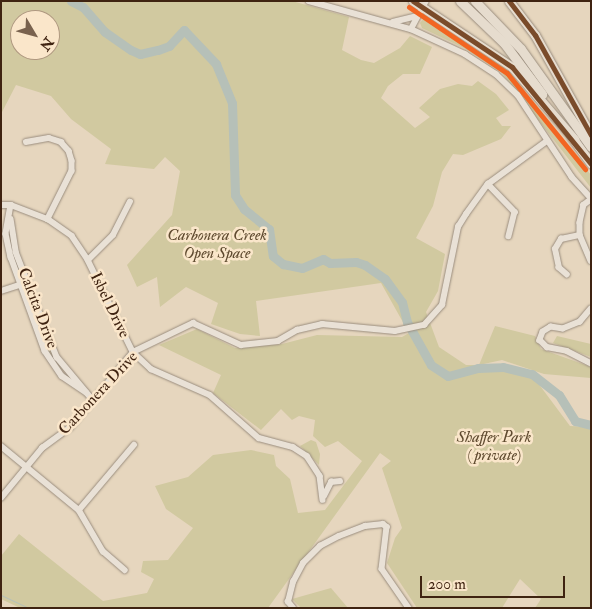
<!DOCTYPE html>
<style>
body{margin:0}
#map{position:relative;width:592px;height:609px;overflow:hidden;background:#e6d6be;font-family:"IM FELL Double Pica",serif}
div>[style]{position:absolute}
.green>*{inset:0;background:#d1c9a0}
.stream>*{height:1px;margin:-0.5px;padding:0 0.5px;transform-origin:0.5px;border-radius:0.5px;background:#b6c0b8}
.river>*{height:9px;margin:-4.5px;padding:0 4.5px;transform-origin:4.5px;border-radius:4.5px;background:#b6c0b8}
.roads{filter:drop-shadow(0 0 1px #9a8d7e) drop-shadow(0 0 1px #9a8d7e)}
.minor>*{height:5.5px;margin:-2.75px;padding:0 2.75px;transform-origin:2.75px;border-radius:2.75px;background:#e9e1d6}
.highway>*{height:9px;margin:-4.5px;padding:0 4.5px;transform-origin:4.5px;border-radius:4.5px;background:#e6dcce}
.bus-1>*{height:5px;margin:-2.5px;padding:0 2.5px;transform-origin:2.5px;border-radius:2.5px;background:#7a4b2a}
.bus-2>*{height:5px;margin:-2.5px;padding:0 2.5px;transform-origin:2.5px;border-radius:2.5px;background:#f26522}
span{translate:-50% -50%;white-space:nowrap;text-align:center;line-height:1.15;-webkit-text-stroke:5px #fae6ca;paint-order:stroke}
.park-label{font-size:16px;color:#5f4a2f;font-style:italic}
.street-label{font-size:16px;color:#3f2311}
.frame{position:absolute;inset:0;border:2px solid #3f2311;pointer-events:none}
.north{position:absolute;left:10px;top:10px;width:50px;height:50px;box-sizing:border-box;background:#fae6ca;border:1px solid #af9880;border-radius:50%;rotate:127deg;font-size:14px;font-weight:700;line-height:20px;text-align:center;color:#3f2311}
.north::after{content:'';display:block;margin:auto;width:18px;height:22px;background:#79624e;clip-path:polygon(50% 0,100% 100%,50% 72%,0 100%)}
.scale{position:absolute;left:420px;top:576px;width:145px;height:22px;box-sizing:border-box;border:2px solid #3f2311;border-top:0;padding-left:6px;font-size:15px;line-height:18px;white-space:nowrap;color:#3f2311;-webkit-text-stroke:4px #fae6ca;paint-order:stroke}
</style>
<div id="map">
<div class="green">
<i style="clip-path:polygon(evenodd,1px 1px,292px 1px,349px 17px,342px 50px,361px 60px,374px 63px,400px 48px,410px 36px,432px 47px,420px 74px,403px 74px,388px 86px,381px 98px,415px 128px,430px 117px,419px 108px,440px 89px,458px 84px,472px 86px,478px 81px,496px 94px,509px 110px,496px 118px,502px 126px,511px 126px,501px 139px,463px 155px,453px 154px,442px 172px,433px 206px,416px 238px,445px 254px,438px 291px,426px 312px,439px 347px,466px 365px,479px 365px,495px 326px,535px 336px,541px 349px,591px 367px,591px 378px,544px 374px,502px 360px,479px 365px,476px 372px,508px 372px,535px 379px,570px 426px,591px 427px,591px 608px,535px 608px,541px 599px,520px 579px,502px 608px,417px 608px,387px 563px,395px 538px,402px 528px,382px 468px,391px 461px,380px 453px,268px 608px,20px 608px,1px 599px,1px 556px,19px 534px,103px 601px,147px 593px,154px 579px,141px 572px,143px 561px,168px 560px,193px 528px,166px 509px,155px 486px,188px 477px,213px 455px,251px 450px,274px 455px,276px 466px,290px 479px,298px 513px,325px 510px,362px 461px,338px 441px,325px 447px,313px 436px,315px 420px,299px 416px,292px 420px,281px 409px,261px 430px,213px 393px,221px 375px,159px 345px,197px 329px,235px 348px,282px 344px,317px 335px,402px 337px,409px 333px,381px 283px,256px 301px,260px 336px,240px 334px,211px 324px,218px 303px,186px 287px,160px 307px,157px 277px,137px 287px,127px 265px,172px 215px,180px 171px,165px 157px,154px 169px,105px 164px,111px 149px,71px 119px,51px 96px,16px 85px,1px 114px,1px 1px,20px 20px,50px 20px,50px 50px,20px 50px,20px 20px)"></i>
<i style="clip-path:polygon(425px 17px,508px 70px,591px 175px,591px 188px,502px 73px,464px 48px,422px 28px,420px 23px)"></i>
<i style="clip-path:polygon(10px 233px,51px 349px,70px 377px,46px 350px,13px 257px)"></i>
<i style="clip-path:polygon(557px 336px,591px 344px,591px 357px,553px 343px)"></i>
<i style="clip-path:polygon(311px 440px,316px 442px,320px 454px,319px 465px,300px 446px)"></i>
<i style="clip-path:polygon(331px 588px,348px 608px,301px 608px,292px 599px)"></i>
</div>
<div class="stream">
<i style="left:1px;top:595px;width:31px;rotate:25deg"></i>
</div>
<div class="river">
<i style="left:71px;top:1px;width:13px;rotate:27deg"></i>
<i style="left:83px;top:7px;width:33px;rotate:49deg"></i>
<i style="left:105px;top:32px;width:32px;rotate:35deg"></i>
<i style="left:131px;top:50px;width:10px;rotate:24deg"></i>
<i style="left:140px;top:54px;width:18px;rotate:-13deg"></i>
<i style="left:158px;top:50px;width:12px;rotate:-20deg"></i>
<i style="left:169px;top:46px;width:22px;rotate:-47deg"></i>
<i style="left:184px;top:30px;width:47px;rotate:46.7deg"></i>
<i style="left:216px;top:64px;width:42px;rotate:67.7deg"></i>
<i style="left:232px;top:103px;width:92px;rotate:88.1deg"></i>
<i style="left:235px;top:195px;width:17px;rotate:57deg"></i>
<i style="left:244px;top:209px;width:32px;rotate:39deg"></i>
<i style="left:269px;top:229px;width:27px;rotate:82deg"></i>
<i style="left:273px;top:256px;width:13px;rotate:39deg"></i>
<i style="left:283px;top:264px;width:19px;rotate:12deg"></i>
<i style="left:302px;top:268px;width:23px;rotate:-23deg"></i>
<i style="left:323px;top:259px;width:8px;rotate:30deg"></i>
<i style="left:330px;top:263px;width:26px;rotate:-2deg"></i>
<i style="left:356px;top:262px;width:9px;rotate:18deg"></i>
<i style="left:365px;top:265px;width:24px;rotate:35deg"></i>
<i style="left:385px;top:279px;width:29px;rotate:54deg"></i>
<i style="left:402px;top:302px;width:21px;rotate:76deg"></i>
<i style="left:407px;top:322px;width:49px;rotate:60.8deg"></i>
<i style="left:431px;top:365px;width:20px;rotate:33deg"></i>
<i style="left:448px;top:376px;width:31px;rotate:-15deg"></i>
<i style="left:478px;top:368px;width:25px;rotate:-2deg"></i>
<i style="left:503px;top:367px;width:30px;rotate:14deg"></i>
<i style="left:532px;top:374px;width:34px;rotate:38deg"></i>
<i style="left:559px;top:395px;width:31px;rotate:58deg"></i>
<i style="left:575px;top:421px;width:16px;rotate:14deg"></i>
</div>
<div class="roads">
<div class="minor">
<i style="left:309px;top:1px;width:106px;rotate:15.4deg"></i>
<i style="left:411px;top:29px;width:60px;rotate:24.8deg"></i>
<i style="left:465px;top:54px;width:37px;rotate:33deg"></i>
<i style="left:496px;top:74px;width:30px;rotate:44deg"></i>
<i style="left:518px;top:95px;width:98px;rotate:56.6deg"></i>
<i style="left:572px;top:177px;width:28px;rotate:48deg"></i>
<i style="left:393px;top:22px;width:25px;rotate:-14deg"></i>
<i style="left:411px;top:29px;width:32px;rotate:-62deg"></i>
<i style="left:26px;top:142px;width:23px;rotate:-10deg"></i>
<i style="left:49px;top:138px;width:13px;rotate:18deg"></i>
<i style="left:61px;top:142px;width:12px;rotate:48deg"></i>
<i style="left:69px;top:151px;width:10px;rotate:73deg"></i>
<i style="left:72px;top:161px;width:10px;rotate:90deg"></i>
<i style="left:72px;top:171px;width:54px;rotate:116.6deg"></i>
<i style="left:488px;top:184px;width:39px;rotate:46deg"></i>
<i style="left:515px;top:212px;width:25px;rotate:104deg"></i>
<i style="left:591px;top:200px;width:9px;rotate:144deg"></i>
<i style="left:584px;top:205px;width:18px;rotate:103deg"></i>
<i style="left:580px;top:223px;width:12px;rotate:90deg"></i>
<i style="left:580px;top:235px;width:28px;rotate:67deg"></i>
<i style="left:1px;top:205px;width:10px"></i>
<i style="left:11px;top:205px;width:40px;rotate:21deg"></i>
<i style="left:48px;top:219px;width:29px;rotate:35deg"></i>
<i style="left:72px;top:236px;width:29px;rotate:56deg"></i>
<i style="left:88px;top:260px;width:102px;rotate:63.9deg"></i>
<i style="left:133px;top:352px;width:25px;rotate:43deg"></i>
<i style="left:151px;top:369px;width:64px;rotate:23.8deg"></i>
<i style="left:210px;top:395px;width:65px;rotate:41.3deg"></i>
<i style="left:259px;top:438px;width:35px;rotate:15deg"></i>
<i style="left:293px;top:447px;width:17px;rotate:33deg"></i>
<i style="left:307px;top:456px;width:24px;rotate:57deg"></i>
<i style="left:320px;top:476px;width:24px;rotate:83deg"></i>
<i style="left:11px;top:205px;width:29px;rotate:100deg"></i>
<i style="left:6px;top:234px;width:24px;rotate:78deg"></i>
<i style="left:11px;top:257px;width:100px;rotate:70.1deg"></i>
<i style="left:45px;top:351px;width:30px;rotate:56deg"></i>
<i style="left:62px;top:376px;width:29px;rotate:34deg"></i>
<i style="left:11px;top:219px;width:33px;rotate:81deg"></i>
<i style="left:16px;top:252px;width:113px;rotate:68.7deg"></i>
<i style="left:57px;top:357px;width:56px;rotate:50.1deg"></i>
<i style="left:88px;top:260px;width:35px;rotate:-45deg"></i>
<i style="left:113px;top:235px;width:37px;rotate:-63deg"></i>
<i style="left:567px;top:275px;width:11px;rotate:-139deg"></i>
<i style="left:559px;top:268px;width:19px;rotate:-102deg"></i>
<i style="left:555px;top:249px;width:12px;rotate:-59deg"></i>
<i style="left:561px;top:239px;width:19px;rotate:-12deg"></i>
<i style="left:1px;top:291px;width:20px;rotate:-18deg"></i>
<i style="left:591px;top:309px;width:17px;rotate:130deg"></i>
<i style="left:580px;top:322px;width:18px;rotate:158deg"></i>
<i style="left:563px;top:329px;width:12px;rotate:-171deg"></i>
<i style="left:551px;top:327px;width:9px;rotate:148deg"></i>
<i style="left:543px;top:332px;width:9px;rotate:111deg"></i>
<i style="left:540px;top:340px;width:10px;rotate:45deg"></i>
<i style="left:547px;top:347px;width:20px;rotate:11deg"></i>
<i style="left:567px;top:351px;width:27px;rotate:27deg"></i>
<i style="left:1px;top:446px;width:101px;rotate:39.4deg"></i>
<i style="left:79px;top:510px;width:48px;rotate:59.7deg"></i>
<i style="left:103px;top:551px;width:29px;rotate:41deg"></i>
<i style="left:324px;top:496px;width:16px;rotate:-63deg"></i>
<i style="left:331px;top:482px;width:9px;rotate:-6deg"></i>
<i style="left:1px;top:498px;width:65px;rotate:-50.6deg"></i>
<i style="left:42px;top:448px;width:34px;rotate:-36deg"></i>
<i style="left:70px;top:428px;width:99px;rotate:-50.3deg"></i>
<i style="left:133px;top:352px;width:67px;rotate:-25.8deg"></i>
<i style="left:193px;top:323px;width:53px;rotate:24.6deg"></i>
<i style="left:241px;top:345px;width:37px;rotate:-6deg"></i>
<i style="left:278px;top:341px;width:22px;rotate:-30deg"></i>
<i style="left:297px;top:330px;width:26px;rotate:-13deg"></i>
<i style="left:322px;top:324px;width:73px;rotate:5.5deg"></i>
<i style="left:395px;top:331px;width:30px;rotate:-12deg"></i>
<i style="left:424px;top:325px;width:27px;rotate:-48deg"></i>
<i style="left:442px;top:305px;width:80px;rotate:-78.4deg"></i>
<i style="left:458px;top:227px;width:15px;rotate:-58deg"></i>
<i style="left:466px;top:214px;width:37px;rotate:-54deg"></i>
<i style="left:488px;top:184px;width:73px;rotate:-36.1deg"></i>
<i style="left:79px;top:510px;width:85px;rotate:-49.8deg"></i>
<i style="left:293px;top:608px;width:8px;rotate:-130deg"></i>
<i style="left:288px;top:602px;width:21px;rotate:-76deg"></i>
<i style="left:293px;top:582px;width:21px;rotate:-62deg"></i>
<i style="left:303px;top:563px;width:24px;rotate:-45deg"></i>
<i style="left:320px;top:546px;width:21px;rotate:-28deg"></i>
<i style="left:339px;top:536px;width:28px;rotate:-21deg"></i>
<i style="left:365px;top:526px;width:18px;rotate:-6deg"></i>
<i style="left:383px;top:524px;width:5px;rotate:37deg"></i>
<i style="left:387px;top:527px;width:42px;rotate:96.8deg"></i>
<i style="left:382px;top:569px;width:47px;rotate:55.3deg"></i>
</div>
<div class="highway">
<i style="left:413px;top:1px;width:119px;rotate:33.7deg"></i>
<i style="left:512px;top:67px;width:96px;rotate:49.2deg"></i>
<i style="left:460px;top:1px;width:61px;rotate:43.7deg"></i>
<i style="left:504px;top:43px;width:64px;rotate:53.3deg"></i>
<i style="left:475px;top:1px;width:66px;rotate:46.2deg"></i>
<i style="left:521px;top:49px;width:120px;rotate:54.5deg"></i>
<i style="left:509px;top:1px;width:43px;rotate:52.6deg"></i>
<i style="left:535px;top:35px;width:115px;rotate:60.8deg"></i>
<i style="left:571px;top:136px;width:34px;rotate:54deg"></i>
</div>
</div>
<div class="bus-1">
<i style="left:413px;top:1px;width:119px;rotate:33.7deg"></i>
<i style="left:512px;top:67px;width:125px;rotate:50.8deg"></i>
<i style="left:509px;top:1px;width:43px;rotate:52.6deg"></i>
<i style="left:535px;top:35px;width:115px;rotate:60.8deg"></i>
</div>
<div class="bus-2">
<i style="left:409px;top:7px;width:118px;rotate:34deg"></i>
<i style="left:507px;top:73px;width:124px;rotate:50.9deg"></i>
</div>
<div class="park-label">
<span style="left:217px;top:244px">Carbonera Creek<br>Open Space</span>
<span style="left:494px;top:446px">Shaffer Park<br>(private)</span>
</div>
<div class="street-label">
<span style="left:110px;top:305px;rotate:64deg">Isbel Drive</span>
<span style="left:38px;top:308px;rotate:69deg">Calcita Drive</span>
<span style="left:98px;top:393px;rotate:-47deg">Carbonera Drive</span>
</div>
<div class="frame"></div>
<div class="north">N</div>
<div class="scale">200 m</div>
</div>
